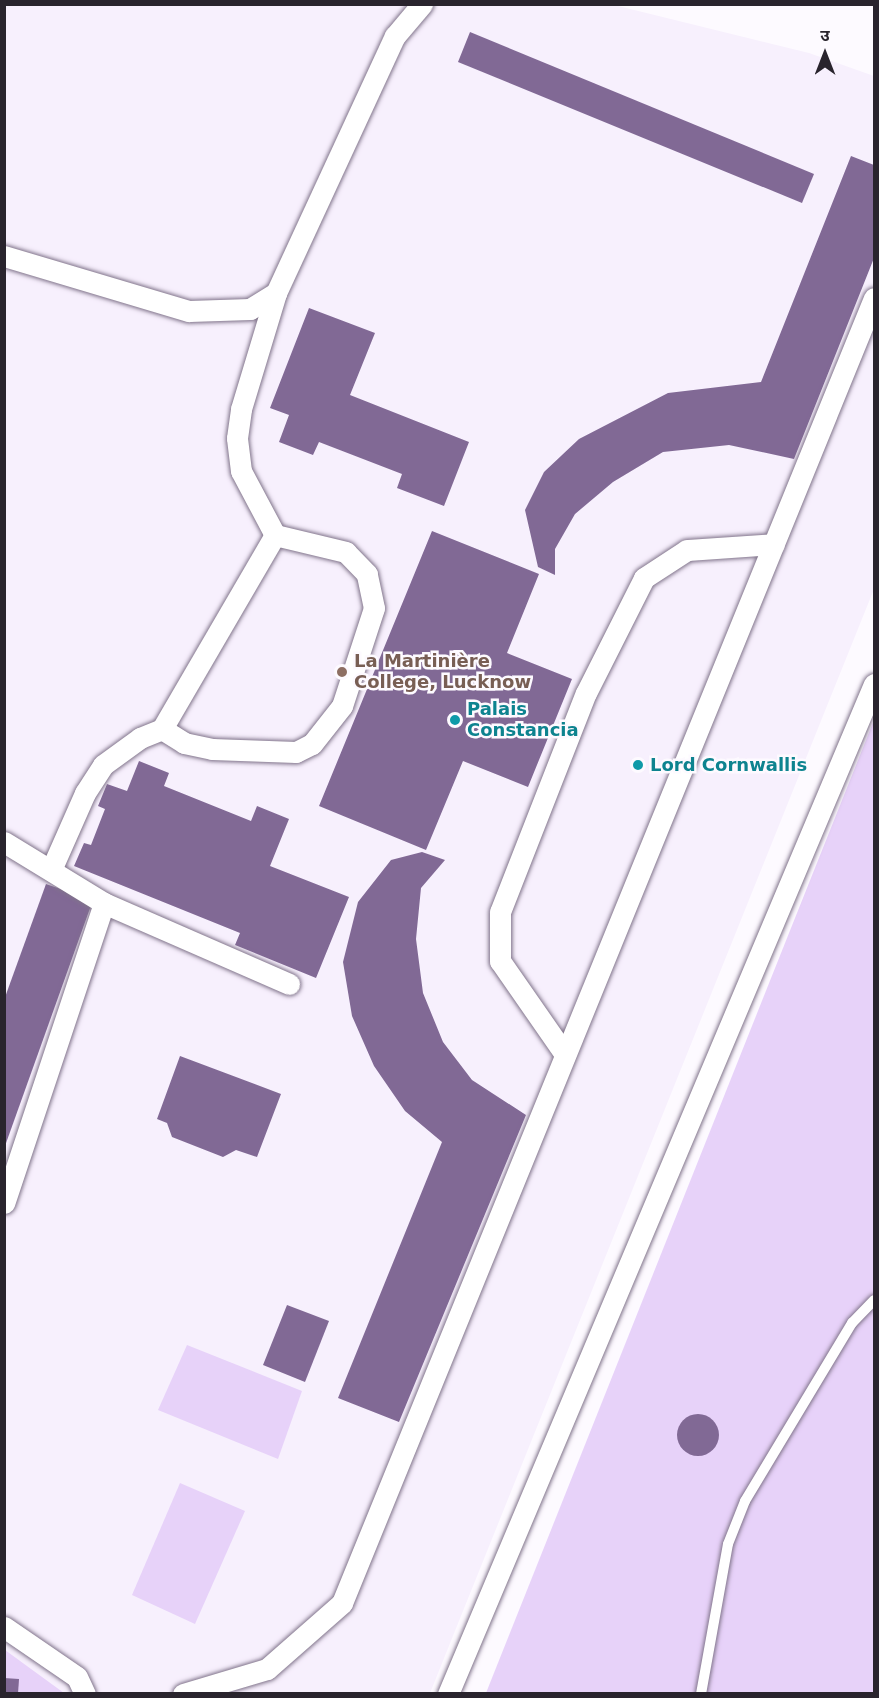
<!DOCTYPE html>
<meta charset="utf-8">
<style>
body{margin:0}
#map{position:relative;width:879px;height:1698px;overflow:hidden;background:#fdfaff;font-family:"DejaVu Sans","Noto Sans Devanagari",sans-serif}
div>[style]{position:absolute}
.built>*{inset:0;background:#f7f0fd}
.green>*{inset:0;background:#e7d2f9}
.building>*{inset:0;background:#816995}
.round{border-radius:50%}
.roads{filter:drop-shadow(0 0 2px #81748b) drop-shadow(0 0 2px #81748b)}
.service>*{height:10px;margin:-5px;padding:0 5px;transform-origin:5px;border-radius:5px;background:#fff}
.minor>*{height:21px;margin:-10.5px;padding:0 10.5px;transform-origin:10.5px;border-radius:10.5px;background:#fff}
.dots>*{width:16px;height:16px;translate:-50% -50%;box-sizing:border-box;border:3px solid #fdfaff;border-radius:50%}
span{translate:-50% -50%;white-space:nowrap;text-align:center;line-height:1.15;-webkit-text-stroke:5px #fdfaff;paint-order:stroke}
.education-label{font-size:18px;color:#785e54;font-weight:700}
.left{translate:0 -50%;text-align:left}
.culture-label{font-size:18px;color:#0d838f;font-weight:700}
.frame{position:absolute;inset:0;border:6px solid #29242d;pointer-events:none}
.north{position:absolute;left:795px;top:24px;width:60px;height:60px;-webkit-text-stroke:4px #fdfaff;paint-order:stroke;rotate:0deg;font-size:16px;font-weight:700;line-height:24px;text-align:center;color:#29242d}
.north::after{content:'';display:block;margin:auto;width:21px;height:27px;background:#29242d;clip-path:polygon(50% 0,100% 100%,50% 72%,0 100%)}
</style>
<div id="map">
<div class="built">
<i style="clip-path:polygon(4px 5px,614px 5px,809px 53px,874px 76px,874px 589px,430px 1693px,52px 1693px,5px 1658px)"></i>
</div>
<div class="green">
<i style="clip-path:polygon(874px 720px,874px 1693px,486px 1693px)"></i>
<i style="clip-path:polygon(187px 1345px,302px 1391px,278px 1459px,158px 1410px)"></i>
<i style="clip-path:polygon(180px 1483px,245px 1511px,195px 1624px,132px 1595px)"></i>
<i style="clip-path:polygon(5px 1650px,64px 1693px,5px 1693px)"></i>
</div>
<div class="building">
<i style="clip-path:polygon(470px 32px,814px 174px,802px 203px,458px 62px)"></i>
<i style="clip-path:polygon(851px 156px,874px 165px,874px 258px,794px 459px,729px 445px,663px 452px,613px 482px,575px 514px,555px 549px,555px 575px,538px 567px,525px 510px,544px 472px,579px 439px,668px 393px,761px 382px)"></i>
<i style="clip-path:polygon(309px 308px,375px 333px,350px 395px,469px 442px,444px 506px,397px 488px,402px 474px,319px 442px,313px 455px,279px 442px,289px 415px,270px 408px)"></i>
<i style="clip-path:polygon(432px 531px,539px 574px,507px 653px,572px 679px,528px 787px,463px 761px,426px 850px,319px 806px)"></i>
<i style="clip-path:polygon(139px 761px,169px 773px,164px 786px,251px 821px,257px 806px,289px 819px,270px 866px,349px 897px,316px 978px,235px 945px,240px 933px,74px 866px,84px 843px,91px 845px,105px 809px,98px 806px,107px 784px,127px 791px)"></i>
<i style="clip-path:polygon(422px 852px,445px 860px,421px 888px,416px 939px,423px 993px,443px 1042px,472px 1080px,526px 1115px,399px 1422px,338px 1398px,442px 1142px,405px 1111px,374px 1066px,352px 1016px,343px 962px,358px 902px,391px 860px)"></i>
<i style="clip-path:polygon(46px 884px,93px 900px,5px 1146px,4px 1000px)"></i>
<i style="clip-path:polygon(180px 1056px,281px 1094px,257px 1157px,236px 1150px,223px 1157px,172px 1137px,167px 1123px,157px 1119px)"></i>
<i style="clip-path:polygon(287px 1305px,329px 1321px,305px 1382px,263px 1365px)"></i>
<i class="round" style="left:677px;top:1414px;width:42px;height:42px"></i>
<i style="clip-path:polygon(4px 1678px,19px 1679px,18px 1694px,4px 1694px)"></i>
</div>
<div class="roads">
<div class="service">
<i style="left:701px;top:1694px;width:152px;rotate:-79.8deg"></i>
<i style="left:728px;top:1544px;width:46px;rotate:-68.4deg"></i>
<i style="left:745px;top:1501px;width:208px;rotate:-59deg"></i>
<i style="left:852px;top:1323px;width:32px;rotate:-46deg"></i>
</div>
<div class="minor">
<i style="left:4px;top:256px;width:193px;rotate:16.6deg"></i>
<i style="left:189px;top:311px;width:61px;rotate:-1.9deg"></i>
<i style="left:250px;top:309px;width:31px;rotate:-32deg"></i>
<i style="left:276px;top:293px;width:283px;rotate:-65.2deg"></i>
<i style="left:395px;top:36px;width:42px;rotate:-49.8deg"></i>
<i style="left:162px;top:729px;width:225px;rotate:-59.8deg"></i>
<i style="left:4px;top:842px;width:117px;rotate:31.4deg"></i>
<i style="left:104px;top:903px;width:316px;rotate:108.4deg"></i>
<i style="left:51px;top:870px;width:84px;rotate:-66.2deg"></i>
<i style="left:85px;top:793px;width:33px;rotate:-57deg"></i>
<i style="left:103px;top:765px;width:46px;rotate:-36.1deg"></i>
<i style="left:140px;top:738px;width:24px;rotate:-22deg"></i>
<i style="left:162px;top:729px;width:26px;rotate:32deg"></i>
<i style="left:184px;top:743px;width:29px;rotate:12deg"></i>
<i style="left:212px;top:749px;width:84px;rotate:2deg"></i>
<i style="left:296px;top:752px;width:18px;rotate:-27deg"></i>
<i style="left:312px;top:744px;width:48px;rotate:-51.7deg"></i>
<i style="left:342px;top:706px;width:103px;rotate:-71.9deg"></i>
<i style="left:374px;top:608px;width:35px;rotate:-102deg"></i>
<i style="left:367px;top:574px;width:30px;rotate:-134deg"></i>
<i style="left:346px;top:552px;width:73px;rotate:-166.5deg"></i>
<i style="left:275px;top:535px;width:72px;rotate:-118deg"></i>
<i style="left:241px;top:471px;width:33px;rotate:-97deg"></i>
<i style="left:237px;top:438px;width:29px;rotate:-82deg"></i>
<i style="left:241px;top:409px;width:121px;rotate:-73.2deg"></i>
<i style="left:104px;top:903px;width:202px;rotate:23.6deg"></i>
<i style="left:564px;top:1053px;width:112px;rotate:-124.8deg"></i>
<i style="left:500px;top:961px;width:49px;rotate:-90deg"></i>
<i style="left:500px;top:912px;width:235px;rotate:-68.6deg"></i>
<i style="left:586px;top:693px;width:129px;rotate:-63.2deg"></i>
<i style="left:644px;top:578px;width:51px;rotate:-33.1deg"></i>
<i style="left:687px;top:550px;width:87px;rotate:-3.9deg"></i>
<i style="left:4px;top:1627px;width:88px;rotate:34.4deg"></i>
<i style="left:77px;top:1677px;width:19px;rotate:65deg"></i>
<i style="left:183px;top:1694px;width:88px;rotate:-16.6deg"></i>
<i style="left:267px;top:1669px;width:100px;rotate:-41.3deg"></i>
<i style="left:342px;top:1603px;width:1409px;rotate:-67.82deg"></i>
<i style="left:448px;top:1694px;width:1096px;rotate:-67.13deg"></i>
</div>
</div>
<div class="dots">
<i style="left:342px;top:672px;background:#8d6e63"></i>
<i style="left:455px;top:720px;background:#0f9aa8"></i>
<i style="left:638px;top:765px;background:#0f9aa8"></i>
</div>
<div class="education-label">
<span class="left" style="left:354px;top:672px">La Martinière<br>College, Lucknow</span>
</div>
<div class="culture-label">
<span class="left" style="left:467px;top:720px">Palais<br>Constancia</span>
<span class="left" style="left:650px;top:765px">Lord Cornwallis</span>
</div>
<div class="frame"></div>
<div class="north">उ</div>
</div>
